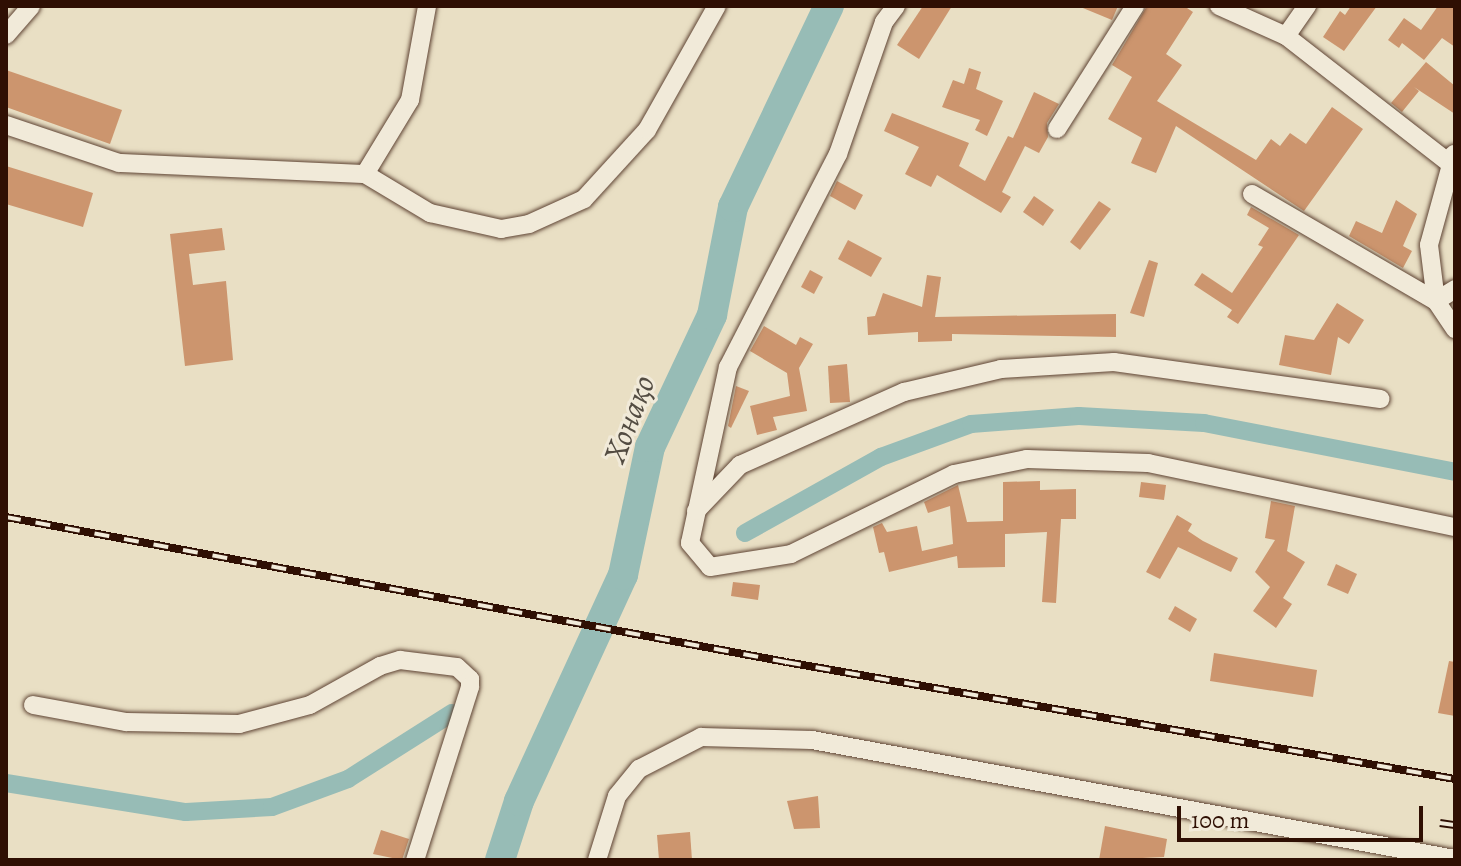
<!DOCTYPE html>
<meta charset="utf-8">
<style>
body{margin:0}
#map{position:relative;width:1461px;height:866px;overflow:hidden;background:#e9dfc4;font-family:Alegreya,serif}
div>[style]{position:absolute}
.canal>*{height:18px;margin:-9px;padding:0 9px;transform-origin:9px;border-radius:9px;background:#97bcb6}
.river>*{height:30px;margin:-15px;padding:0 15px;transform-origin:15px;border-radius:15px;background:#97bcb6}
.building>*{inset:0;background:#cc956e}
.roads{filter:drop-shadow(0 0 2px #5e4333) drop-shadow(0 0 2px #5e4333)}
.minor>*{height:18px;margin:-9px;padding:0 9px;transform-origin:9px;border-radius:9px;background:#f1ead9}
.rail>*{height:8px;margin-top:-4px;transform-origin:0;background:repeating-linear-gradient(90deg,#f1ead9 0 15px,#2f0f03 0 30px);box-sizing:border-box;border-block:2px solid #2f0f03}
span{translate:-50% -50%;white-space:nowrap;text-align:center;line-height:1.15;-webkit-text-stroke:6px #f1ead9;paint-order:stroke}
.water-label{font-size:32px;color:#534c42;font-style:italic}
.frame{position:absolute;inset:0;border:8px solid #2f0f03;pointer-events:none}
.scale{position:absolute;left:1177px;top:806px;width:246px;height:36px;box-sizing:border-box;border:4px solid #2f0f03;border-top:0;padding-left:10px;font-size:24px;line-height:28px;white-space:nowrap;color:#2f0f03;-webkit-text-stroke:6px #f1ead9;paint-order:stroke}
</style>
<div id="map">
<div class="canal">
<i style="left:745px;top:533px;width:156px;rotate:-29.2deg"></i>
<i style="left:881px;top:457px;width:96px;rotate:-20.1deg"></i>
<i style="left:971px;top:424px;width:108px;rotate:-4.2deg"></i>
<i style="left:1079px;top:416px;width:125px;rotate:3.2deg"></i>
<i style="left:1204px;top:423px;width:256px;rotate:11deg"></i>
<i style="left:6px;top:783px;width:182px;rotate:9.2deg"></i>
<i style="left:186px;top:812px;width:86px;rotate:-3.3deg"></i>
<i style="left:272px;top:807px;width:81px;rotate:-20.2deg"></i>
<i style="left:348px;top:779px;width:123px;rotate:-32.4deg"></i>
</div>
<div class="river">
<i style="left:500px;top:860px;width:62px;rotate:-72.1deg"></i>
<i style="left:519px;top:801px;width:249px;rotate:-65.3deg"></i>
<i style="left:623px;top:575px;width:131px;rotate:-78.1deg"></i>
<i style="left:650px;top:447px;width:146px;rotate:-64.8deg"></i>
<i style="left:712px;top:315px;width:110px;rotate:-79deg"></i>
<i style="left:733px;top:207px;width:223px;rotate:-64.5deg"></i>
</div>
<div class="building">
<i style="clip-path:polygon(923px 6px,952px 6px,919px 59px,897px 45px)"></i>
<i style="clip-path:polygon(1078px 6px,1118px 6px,1112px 20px)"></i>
<i style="clip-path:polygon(1147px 6px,1184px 6px,1193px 12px,1166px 54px,1182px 65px,1157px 101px,1256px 160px,1271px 139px,1280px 146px,1290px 133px,1306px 144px,1332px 107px,1363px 129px,1304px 211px,1176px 126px,1156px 173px,1131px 163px,1142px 138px,1108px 119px,1132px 77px,1112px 65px)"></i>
<i style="clip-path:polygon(1351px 6px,1377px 6px,1344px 51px,1323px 37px,1340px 11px,1345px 15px)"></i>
<i style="clip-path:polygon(1438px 6px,1455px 6px,1455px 47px,1442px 38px,1424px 60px,1402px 43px,1399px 48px,1388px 40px,1404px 18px,1421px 30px)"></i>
<i style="clip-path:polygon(1426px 62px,1455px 86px,1455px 114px,1414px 87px,1419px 91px,1402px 112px,1391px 103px)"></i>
<i style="clip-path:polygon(969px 68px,981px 72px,976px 89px,1003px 101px,987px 136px,975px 130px,980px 120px,942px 107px,953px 80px,964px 84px)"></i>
<i style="clip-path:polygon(6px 70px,122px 110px,110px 144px,6px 107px)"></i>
<i style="clip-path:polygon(1034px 92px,1059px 104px,1047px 123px,1048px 137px,1039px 153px,1025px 146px,1002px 192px,1011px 197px,1001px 213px,937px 175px,931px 187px,905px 174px,919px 147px,884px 131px,892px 113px,969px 143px,959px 166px,985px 181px,1008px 136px,1013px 138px)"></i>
<i style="clip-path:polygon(6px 166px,93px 193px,83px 227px,6px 204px)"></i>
<i style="clip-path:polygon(837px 181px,863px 195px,855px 210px,830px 196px)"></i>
<i style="clip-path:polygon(1034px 196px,1054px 210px,1043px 226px,1023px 212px)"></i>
<i style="clip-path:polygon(1396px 200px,1417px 214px,1403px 246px,1412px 251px,1403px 268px,1349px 236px,1356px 221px,1382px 233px)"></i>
<i style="clip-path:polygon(1099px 201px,1111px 209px,1080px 250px,1070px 242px)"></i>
<i style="clip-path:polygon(1251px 207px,1299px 235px,1238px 324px,1227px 317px,1232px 310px,1194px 285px,1202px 273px,1232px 293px,1263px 247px,1258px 245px,1269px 228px,1247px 215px)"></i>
<i style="clip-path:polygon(222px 228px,225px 250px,189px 254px,193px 285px,226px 281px,233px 360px,185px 366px,170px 234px)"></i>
<i style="clip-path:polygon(848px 240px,882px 258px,871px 277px,838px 259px)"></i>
<i style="clip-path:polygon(1149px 260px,1158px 263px,1144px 317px,1130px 313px)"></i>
<i style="clip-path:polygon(810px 270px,823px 277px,814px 294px,801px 287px)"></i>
<i style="clip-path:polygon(927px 275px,941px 277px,935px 317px,1116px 314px,1116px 337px,952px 334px,952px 341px,918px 342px,918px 332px,868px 335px,867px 317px,875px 316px,883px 293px,922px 307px)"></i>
<i style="clip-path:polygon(1337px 303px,1364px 320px,1349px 344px,1338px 337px,1331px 375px,1279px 365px,1285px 335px,1314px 340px)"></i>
<i style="clip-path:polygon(764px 326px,796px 345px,800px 337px,813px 344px,799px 368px,807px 411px,773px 417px,777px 430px,757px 435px,750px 406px,790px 396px,787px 373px,750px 351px)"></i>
<i style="clip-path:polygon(847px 364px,850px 402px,830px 403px,828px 366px)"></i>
<i style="clip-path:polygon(736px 386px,749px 391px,731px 428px,728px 426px)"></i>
<i style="clip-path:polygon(1040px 481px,1040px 490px,1076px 489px,1076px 519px,1061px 519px,1056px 603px,1042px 602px,1047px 532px,1005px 534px,1005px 567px,958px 568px,957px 556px,889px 572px,884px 552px,879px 553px,873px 527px,882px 523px,887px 532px,917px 526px,922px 551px,953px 544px,950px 506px,928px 513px,924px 502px,958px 485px,967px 522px,1003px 521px,1003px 482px)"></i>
<i style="clip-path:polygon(1141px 482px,1166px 485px,1164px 500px,1139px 497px)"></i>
<i style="clip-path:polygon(1271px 501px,1295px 506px,1287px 551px,1305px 562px,1283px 598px,1292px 604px,1276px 628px,1253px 611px,1270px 587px,1255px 572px,1275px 540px,1265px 538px)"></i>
<i style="clip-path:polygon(1177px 515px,1192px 524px,1188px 531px,1203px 541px,1238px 558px,1231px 572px,1178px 547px,1160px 579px,1146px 572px)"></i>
<i style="clip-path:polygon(1336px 564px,1357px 574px,1348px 594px,1327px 585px)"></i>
<i style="clip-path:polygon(733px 582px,760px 585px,758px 600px,731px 596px)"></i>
<i style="clip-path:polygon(1175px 606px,1197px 619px,1190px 632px,1168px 619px)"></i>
<i style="clip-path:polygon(1214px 653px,1317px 670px,1313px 697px,1210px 681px)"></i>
<i style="clip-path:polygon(1449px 661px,1455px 662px,1455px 716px,1438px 713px)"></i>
<i style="clip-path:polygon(818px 796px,820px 828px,794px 829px,787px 801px)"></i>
<i style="clip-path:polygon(1105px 826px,1167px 839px,1164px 857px,1099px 860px)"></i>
<i style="clip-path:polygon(381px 830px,409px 839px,402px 860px,373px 854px)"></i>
<i style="clip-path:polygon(690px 832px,692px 860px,659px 860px,657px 835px)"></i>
</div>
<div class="roads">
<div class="minor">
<i style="left:896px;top:6px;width:20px;rotate:127deg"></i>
<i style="left:884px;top:22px;width:140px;rotate:109.2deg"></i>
<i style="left:838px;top:154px;width:240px;rotate:117.3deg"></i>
<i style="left:728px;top:367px;width:180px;rotate:102.2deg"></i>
<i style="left:690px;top:543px;width:31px;rotate:50deg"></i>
<i style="left:710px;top:567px;width:82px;rotate:-9.1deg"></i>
<i style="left:791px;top:554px;width:182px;rotate:-26.1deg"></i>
<i style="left:954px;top:474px;width:75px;rotate:-11.6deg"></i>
<i style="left:1027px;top:459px;width:121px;rotate:1.9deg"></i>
<i style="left:1148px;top:463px;width:314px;rotate:11.8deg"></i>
<i style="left:1219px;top:6px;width:73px;rotate:24.1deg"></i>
<i style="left:1286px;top:36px;width:207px;rotate:37.9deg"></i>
<i style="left:6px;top:35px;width:38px;rotate:-49deg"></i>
<i style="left:1286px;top:36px;width:37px;rotate:-55deg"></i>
<i style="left:6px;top:125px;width:119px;rotate:18.6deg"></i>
<i style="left:119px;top:163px;width:246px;rotate:2.6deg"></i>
<i style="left:365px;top:174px;width:76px;rotate:31deg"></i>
<i style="left:430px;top:213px;width:73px;rotate:12.7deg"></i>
<i style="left:501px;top:229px;width:28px;rotate:-10deg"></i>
<i style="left:529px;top:224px;width:60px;rotate:-24.4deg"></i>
<i style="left:584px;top:199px;width:93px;rotate:-47.6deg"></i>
<i style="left:647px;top:130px;width:142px;rotate:-60.6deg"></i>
<i style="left:1057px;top:129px;width:146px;rotate:-57.6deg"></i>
<i style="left:1454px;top:154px;width:94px;rotate:105.4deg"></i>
<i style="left:1429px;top:245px;width:56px;rotate:82.9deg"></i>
<i style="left:1436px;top:301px;width:34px;rotate:56deg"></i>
<i style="left:365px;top:174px;width:87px;rotate:-58.7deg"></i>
<i style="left:410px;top:100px;width:96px;rotate:-79.7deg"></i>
<i style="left:1252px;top:194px;width:213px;rotate:30.2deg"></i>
<i style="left:1436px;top:301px;width:22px;rotate:-32deg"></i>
<i style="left:696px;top:511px;width:64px;rotate:-46.3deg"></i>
<i style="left:740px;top:465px;width:180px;rotate:-24deg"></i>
<i style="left:904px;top:392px;width:100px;rotate:-13.3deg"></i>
<i style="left:1001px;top:369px;width:113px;rotate:-3.5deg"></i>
<i style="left:1114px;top:362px;width:269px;rotate:7.9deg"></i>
<i style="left:33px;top:705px;width:95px;rotate:10.4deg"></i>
<i style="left:126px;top:722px;width:113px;rotate:1deg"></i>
<i style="left:239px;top:724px;width:73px;rotate:-15deg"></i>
<i style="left:310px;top:705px;width:80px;rotate:-29.1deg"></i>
<i style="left:380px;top:666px;width:21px;rotate:-17deg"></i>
<i style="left:400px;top:660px;width:57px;rotate:7deg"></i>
<i style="left:457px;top:667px;width:18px;rotate:43deg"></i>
<i style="left:470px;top:679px;width:8px;rotate:90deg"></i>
<i style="left:470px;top:687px;width:182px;rotate:107.6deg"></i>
<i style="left:597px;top:860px;width:67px;rotate:-72.6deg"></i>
<i style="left:617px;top:796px;width:35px;rotate:-51deg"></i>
<i style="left:639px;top:769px;width:70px;rotate:-27.3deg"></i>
<i style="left:701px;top:737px;width:111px;rotate:1.5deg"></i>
<i style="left:812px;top:740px;width:654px;rotate:10.49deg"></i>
</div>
</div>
<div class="rail">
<i style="left:6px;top:517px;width:793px;rotate:10.53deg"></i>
<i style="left:786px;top:662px;width:679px;rotate:9.92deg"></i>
<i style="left:1440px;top:823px;width:15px;rotate:8deg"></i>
</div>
<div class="water-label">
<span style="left:629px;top:419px;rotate:-69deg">Хонақо</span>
</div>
<div class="frame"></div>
<div class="scale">100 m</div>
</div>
